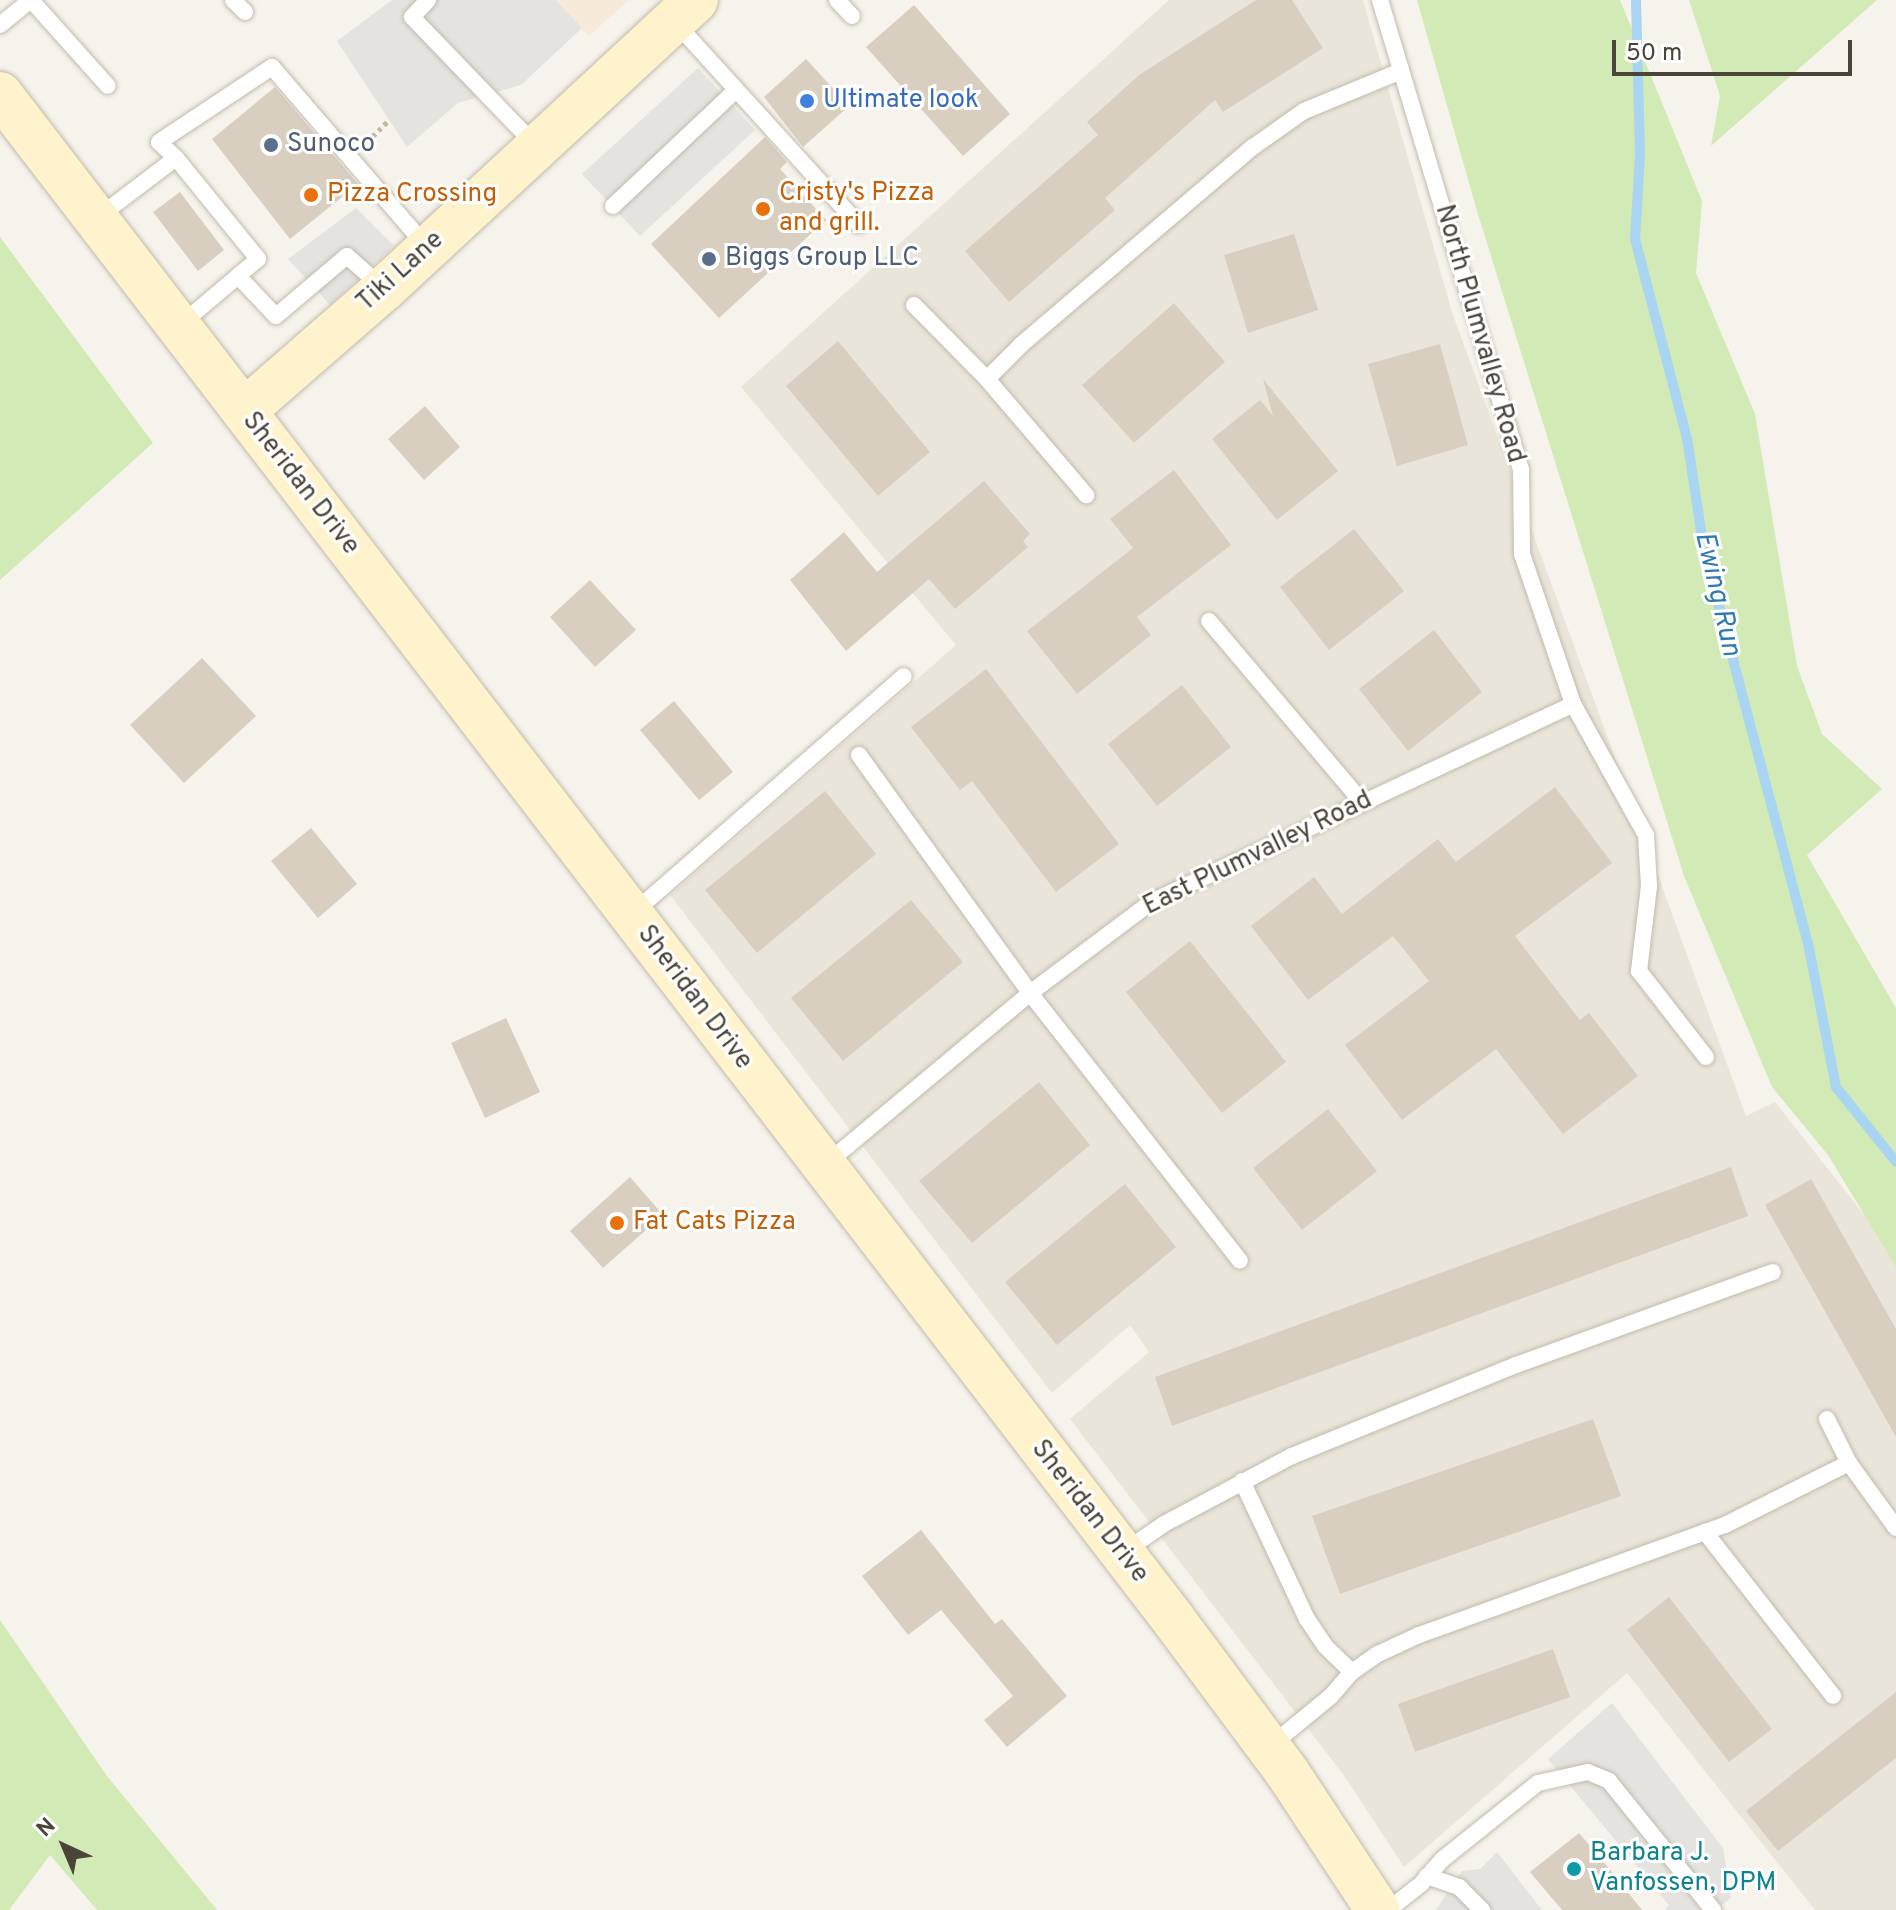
<!DOCTYPE html>
<style>
body{margin:0}
#map{position:relative;width:1896px;height:1910px;overflow:hidden;background:#f6f3ec;font-family:Overpass,sans-serif}
div>[style]{position:absolute}
.residential>*{inset:0;background:#eae5da}
.commercial>*{inset:0;background:#f7ead8}
.green>*{inset:0;background:#d2eab5}
.parking>*{inset:0;background:#e5e3e0}
.stream>*{height:10px;margin:-5px;padding:0 5px;transform-origin:5px;border-radius:5px;background:#a9d4f2}
.building>*{inset:0;background:#d8cfc1}
.path>*{height:5px;margin-top:-2.5px;transform-origin:0;background:repeating-linear-gradient(90deg,#c4b79f 0 4px,transparent 0 8px)}
.roads{filter:drop-shadow(0 0 2px #c2bbae) drop-shadow(0 0 2px #c2bbae)}
.lane>*{height:16px;margin:-8px;padding:0 8px;transform-origin:8px;border-radius:8px;background:#fff}
.secondary>*{height:44px;margin:-22px;padding:0 22px;transform-origin:22px;border-radius:22px;background:#fff3cd}
.dots>*{width:22px;height:22px;translate:-50% -50%;box-sizing:border-box;border:4px solid #fff;border-radius:50%}
span{translate:-50% -50%;white-space:nowrap;text-align:center;line-height:1.15;-webkit-text-stroke:6px #fff;paint-order:stroke}
.shop-label{font-size:26px;color:#366cbe}
.left{translate:0 -50%;text-align:left}
.service-label{font-size:26px;color:#4e5e75}
.food-label{font-size:26px;color:#c56008}
.street-label{font-size:26px;color:#4b4439}
.culture-label{font-size:26px;color:#0d838f}
.water-label{font-size:28px;color:#2e7ab2;font-style:italic}
.north{position:absolute;left:24px;top:1806px;width:80px;height:80px;-webkit-text-stroke:6px #fff;paint-order:stroke;rotate:316deg;font-size:22px;font-weight:700;line-height:32px;text-align:center;color:#4b4439}
.north::after{content:'';display:block;margin:auto;width:28px;height:36px;background:#4b4439;clip-path:polygon(50% 0,100% 100%,50% 72%,0 100%)}
.scale{position:absolute;left:1612px;top:40px;width:240px;height:36px;box-sizing:border-box;border:4px solid #4b4439;border-top:0;padding-left:10px;font-size:24px;line-height:28px;white-space:nowrap;color:#4b4439;-webkit-text-stroke:6px #fff;paint-order:stroke}
</style>
<div id="map">
<div class="residential">
<i style="clip-path:polygon(1169px 0,1363px 0,1452px 312px,1746px 1116px,1775px 1102px,1896px 1255px,1896px 1910px,1815px 1910px,1627px 1673px,1404px 1867px,1345px 1777px,1070px 1419px,1149px 1352px,1130px 1325px,1052px 1393px,670px 895px,956px 645px,741px 387px)"></i>
</div>
<div class="commercial">
<i style="clip-path:polygon(556px 0,629px 0,589px 36px)"></i>
</div>
<div class="green">
<i style="clip-path:polygon(1417px 0,1620px 0,1702px 201px,1696px 273px,1755px 414px,1797px 666px,1822px 734px,1882px 789px,1807px 855px,1896px 1008px,1896px 1267px,1828px 1155px,1772px 1087px,1684px 876px,1477px 211px)"></i>
<i style="clip-path:polygon(1689px 0,1877px 0,1711px 146px,1720px 96px)"></i>
<i style="clip-path:polygon(0 237px,153px 443px,0 580px)"></i>
<i style="clip-path:polygon(0 1620px,107px 1776px,217px 1910px,97px 1910px,50px 1855px,9px 1910px,0 1910px)"></i>
</div>
<div class="parking">
<i style="clip-path:polygon(392px 0,556px 0,582px 28px,521px 85px,458px 103px,407px 147px,337px 41px)"></i>
<i style="clip-path:polygon(698px 68px,755px 130px,640px 236px,582px 174px)"></i>
<i style="clip-path:polygon(356px 208px,394px 246px,330px 305px,288px 259px)"></i>
<i style="clip-path:polygon(1612px 1703px,1723px 1848px,1731px 1898px,1716px 1910px,1665px 1910px,1669px 1905px,1548px 1759px)"></i>
<i style="clip-path:polygon(1497px 1852px,1542px 1910px,1436px 1910px,1462px 1871px,1480px 1869px)"></i>
</div>
<div class="stream">
<i style="left:1636px;top:0;width:155px;rotate:88.5deg"></i>
<i style="left:1640px;top:155px;width:84px;rotate:93.4deg"></i>
<i style="left:1635px;top:239px;width:206px;rotate:75.4deg"></i>
<i style="left:1687px;top:438px;width:113px;rotate:81.4deg"></i>
<i style="left:1704px;top:550px;width:407px;rotate:75.2deg"></i>
<i style="left:1808px;top:943px;width:147px;rotate:79deg"></i>
<i style="left:1836px;top:1087px;width:96px;rotate:51.3deg"></i>
</div>
<div class="building">
<i style="clip-path:polygon(1256px 0,1292px 0,1323px 48px,1223px 112px,1215px 100px,1105px 198px,1115px 210px,1009px 302px,965px 251px,1098px 135px,1087px 122px,1139px 75px)"></i>
<i style="clip-path:polygon(914px 5px,1010px 114px,963px 156px,866px 47px)"></i>
<i style="clip-path:polygon(806px 59px,849px 106px,803px 147px,764px 97px)"></i>
<i style="clip-path:polygon(275px 87px,358px 184px,290px 239px,212px 139px)"></i>
<i style="clip-path:polygon(765px 137px,787px 162px,780px 169px,826px 220px,719px 318px,651px 244px)"></i>
<i style="clip-path:polygon(180px 192px,224px 250px,198px 271px,153px 212px)"></i>
<i style="clip-path:polygon(1294px 234px,1318px 310px,1248px 333px,1224px 255px)"></i>
<i style="clip-path:polygon(1174px 303px,1225px 362px,1134px 443px,1082px 385px)"></i>
<i style="clip-path:polygon(838px 341px,930px 452px,878px 496px,786px 386px)"></i>
<i style="clip-path:polygon(1440px 344px,1468px 445px,1397px 466px,1368px 364px)"></i>
<i style="clip-path:polygon(1263px 379px,1338px 471px,1277px 520px,1212px 439px,1260px 400px,1273px 416px)"></i>
<i style="clip-path:polygon(425px 406px,460px 447px,424px 480px,388px 439px)"></i>
<i style="clip-path:polygon(1174px 470px,1231px 545px,1137px 617px,1151px 635px,1077px 694px,1027px 631px,1133px 548px,1110px 519px)"></i>
<i style="clip-path:polygon(984px 481px,1030px 534px,1023px 541px,1028px 547px,955px 609px,929px 579px,846px 651px,790px 580px,844px 532px,877px 572px)"></i>
<i style="clip-path:polygon(1354px 529px,1404px 591px,1329px 650px,1280px 587px)"></i>
<i style="clip-path:polygon(590px 580px,636px 630px,595px 667px,550px 617px)"></i>
<i style="clip-path:polygon(1434px 630px,1482px 692px,1408px 751px,1359px 689px)"></i>
<i style="clip-path:polygon(202px 658px,256px 716px,184px 783px,130px 725px)"></i>
<i style="clip-path:polygon(986px 669px,1119px 844px,1056px 892px,972px 781px,960px 790px,911px 727px)"></i>
<i style="clip-path:polygon(1182px 685px,1231px 747px,1157px 806px,1108px 744px)"></i>
<i style="clip-path:polygon(674px 701px,733px 772px,699px 800px,640px 730px)"></i>
<i style="clip-path:polygon(1555px 787px,1612px 863px,1515px 936px,1580px 1020px,1589px 1013px,1638px 1076px,1563px 1134px,1496px 1049px,1402px 1120px,1345px 1045px,1429px 981px,1393px 936px,1308px 1000px,1251px 926px,1314px 877px,1342px 914px,1438px 839px,1456px 862px)"></i>
<i style="clip-path:polygon(825px 791px,876px 854px,757px 953px,705px 890px)"></i>
<i style="clip-path:polygon(311px 828px,357px 884px,318px 918px,271px 861px)"></i>
<i style="clip-path:polygon(911px 900px,963px 962px,843px 1061px,791px 998px)"></i>
<i style="clip-path:polygon(1190px 941px,1286px 1062px,1222px 1113px,1126px 992px)"></i>
<i style="clip-path:polygon(506px 1018px,540px 1092px,485px 1118px,451px 1043px)"></i>
<i style="clip-path:polygon(1039px 1082px,1090px 1145px,972px 1243px,919px 1181px)"></i>
<i style="clip-path:polygon(1328px 1109px,1377px 1171px,1302px 1230px,1253px 1168px)"></i>
<i style="clip-path:polygon(1731px 1167px,1748px 1216px,1172px 1426px,1155px 1377px)"></i>
<i style="clip-path:polygon(630px 1177px,663px 1215px,603px 1268px,570px 1231px)"></i>
<i style="clip-path:polygon(1811px 1179px,1896px 1329px,1896px 1437px,1765px 1205px)"></i>
<i style="clip-path:polygon(1125px 1184px,1176px 1247px,1057px 1345px,1005px 1282px)"></i>
<i style="clip-path:polygon(1593px 1419px,1621px 1496px,1340px 1594px,1312px 1516px)"></i>
<i style="clip-path:polygon(921px 1530px,995px 1624px,1002px 1619px,1067px 1696px,1007px 1747px,984px 1720px,1013px 1696px,941px 1610px,908px 1635px,862px 1576px)"></i>
<i style="clip-path:polygon(1669px 1597px,1772px 1729px,1729px 1762px,1627px 1630px)"></i>
<i style="clip-path:polygon(1553px 1649px,1570px 1697px,1415px 1752px,1398px 1704px)"></i>
<i style="clip-path:polygon(1896px 1692px,1896px 1758px,1778px 1851px,1746px 1811px)"></i>
<i style="clip-path:polygon(1579px 1833px,1607px 1866px,1642px 1910px,1562px 1910px,1530px 1872px)"></i>
</div>
<div class="path">
<i style="left:367px;top:142px;width:31px;rotate:-45deg"></i>
</div>
<div class="roads">
<div class="lane">
<i style="left:31px;top:0;width:115px;rotate:48.2deg"></i>
<i style="left:233px;top:0;width:17px;rotate:45deg"></i>
<i style="left:428px;top:0;width:23px;rotate:133deg"></i>
<i style="left:412px;top:17px;width:178px;rotate:46.1deg"></i>
<i style="left:837px;top:0;width:22px;rotate:47deg"></i>
<i style="left:1380px;top:0;width:490px;rotate:73.3deg"></i>
<i style="left:1521px;top:469px;width:85px;rotate:89.3deg"></i>
<i style="left:1522px;top:554px;width:158px;rotate:71.2deg"></i>
<i style="left:1573px;top:704px;width:150px;rotate:60.9deg"></i>
<i style="left:1646px;top:835px;width:51px;rotate:86.6deg"></i>
<i style="left:1649px;top:886px;width:86px;rotate:96.7deg"></i>
<i style="left:1639px;top:971px;width:109px;rotate:52.1deg"></i>
<i style="left:674px;top:21px;width:275px;rotate:47.8deg"></i>
<i style="left:0;top:25px;width:40px;rotate:-39deg"></i>
<i style="left:176px;top:158px;width:23px;rotate:-137deg"></i>
<i style="left:159px;top:142px;width:136px;rotate:-33.6deg"></i>
<i style="left:272px;top:67px;width:238px;rotate:49.3deg"></i>
<i style="left:613px;top:206px;width:168px;rotate:-43.3deg"></i>
<i style="left:97px;top:218px;width:99px;rotate:-37.2deg"></i>
<i style="left:176px;top:158px;width:130px;rotate:50.9deg"></i>
<i style="left:258px;top:259px;width:104px;rotate:139.7deg"></i>
<i style="left:238px;top:276px;width:55px;rotate:46.5deg"></i>
<i style="left:276px;top:316px;width:93px;rotate:-40.2deg"></i>
<i style="left:347px;top:256px;width:47px;rotate:41.5deg"></i>
<i style="left:914px;top:305px;width:104px;rotate:45.4deg"></i>
<i style="left:987px;top:379px;width:153px;rotate:49.5deg"></i>
<i style="left:987px;top:379px;width:49px;rotate:-45deg"></i>
<i style="left:1022px;top:344px;width:304px;rotate:-40.5deg"></i>
<i style="left:1253px;top:147px;width:62px;rotate:-35.2deg"></i>
<i style="left:1304px;top:111px;width:105px;rotate:-22.4deg"></i>
<i style="left:1209px;top:621px;width:238px;rotate:49.8deg"></i>
<i style="left:859px;top:755px;width:293px;rotate:54.3deg"></i>
<i style="left:1030px;top:993px;width:340px;rotate:51.9deg"></i>
<i style="left:632px;top:914px;width:361px;rotate:-41.2deg"></i>
<i style="left:827px;top:1163px;width:265px;rotate:-39.9deg"></i>
<i style="left:1030px;top:993px;width:151px;rotate:-36.9deg"></i>
<i style="left:1151px;top:902px;width:466px;rotate:-25.1deg"></i>
<i style="left:1827px;top:1419px;width:49px;rotate:63.4deg"></i>
<i style="left:1242px;top:1481px;width:153px;rotate:64.8deg"></i>
<i style="left:1307px;top:1619px;width:32px;rotate:56deg"></i>
<i style="left:1325px;top:1646px;width:37px;rotate:44deg"></i>
<i style="left:1705px;top:1532px;width:208px;rotate:52deg"></i>
<i style="left:1122px;top:1553px;width:51px;rotate:-34.6deg"></i>
<i style="left:1164px;top:1524px;width:145px;rotate:-28deg"></i>
<i style="left:1292px;top:1456px;width:242px;rotate:-22.1deg"></i>
<i style="left:1516px;top:1365px;width:273px;rotate:-19.9deg"></i>
<i style="left:1269px;top:1747px;width:80px;rotate:-39.4deg"></i>
<i style="left:1331px;top:1696px;width:32px;rotate:-49deg"></i>
<i style="left:1352px;top:1672px;width:32px;rotate:-35deg"></i>
<i style="left:1378px;top:1654px;width:45px;rotate:-24.9deg"></i>
<i style="left:1419px;top:1635px;width:325px;rotate:-19.8deg"></i>
<i style="left:1725px;top:1525px;width:139px;rotate:-26.6deg"></i>
<i style="left:1849px;top:1463px;width:80px;rotate:54.1deg"></i>
<i style="left:1427px;top:1876px;width:34px;rotate:19deg"></i>
<i style="left:1459px;top:1887px;width:33px;rotate:45deg"></i>
<i style="left:1388px;top:1910px;width:42px;rotate:-38.2deg"></i>
<i style="left:1421px;top:1884px;width:33px;rotate:-49deg"></i>
<i style="left:1443px;top:1859px;width:122px;rotate:-38.7deg"></i>
<i style="left:1538px;top:1783px;width:51px;rotate:-12.4deg"></i>
<i style="left:1588px;top:1772px;width:23px;rotate:23deg"></i>
<i style="left:1609px;top:1781px;width:166px;rotate:51.1deg"></i>
</div>
<div class="secondary">
<i style="left:0;top:94px;width:1924px;rotate:52.43deg"></i>
<i style="left:1173px;top:1619px;width:191px;rotate:53.3deg"></i>
<i style="left:1287px;top:1772px;width:165px;rotate:56.6deg"></i>
<i style="left:244px;top:411px;width:186px;rotate:-41.1deg"></i>
<i style="left:384px;top:289px;width:425px;rotate:-42.8deg"></i>
</div>
</div>
<div class="dots">
<i style="left:807px;top:101px;background:#3f7fe0"></i>
<i style="left:271px;top:145px;background:#5c6f8a"></i>
<i style="left:311px;top:195px;background:#e8710a"></i>
<i style="left:763px;top:209px;background:#e8710a"></i>
<i style="left:709px;top:259px;background:#5c6f8a"></i>
<i style="left:617px;top:1223px;background:#e8710a"></i>
<i style="left:1574px;top:1869px;background:#0f9aa8"></i>
</div>
<div class="shop-label">
<span class="left" style="left:823px;top:101px">Ultimate look</span>
</div>
<div class="service-label">
<span class="left" style="left:287px;top:145px">Sunoco</span>
<span class="left" style="left:725px;top:259px">Biggs Group LLC</span>
</div>
<div class="food-label">
<span class="left" style="left:779px;top:209px">Cristy's Pizza<br>and grill.</span>
<span class="left" style="left:327px;top:195px">Pizza Crossing</span>
<span class="left" style="left:633px;top:1223px">Fat Cats Pizza</span>
</div>
<div class="street-label">
<span style="left:401px;top:272px;rotate:-42deg">Tiki Lane</span>
<span style="left:1479px;top:334px;rotate:74deg">North Plumvalley Road</span>
<span style="left:300px;top:484px;rotate:52deg">Sheridan Drive</span>
<span style="left:1258px;top:854px;rotate:-26deg">East Plumvalley Road</span>
<span style="left:694px;top:998px;rotate:53deg">Sheridan Drive</span>
<span style="left:1089px;top:1512px;rotate:52deg">Sheridan Drive</span>
</div>
<div class="culture-label">
<span class="left" style="left:1590px;top:1869px">Barbara J.<br>Vanfossen, DPM</span>
</div>
<div class="water-label">
<span style="left:1717px;top:594px;rotate:77deg">Ewing Run</span>
</div>
<div class="north">N</div>
<div class="scale">50 m</div>
</div>
